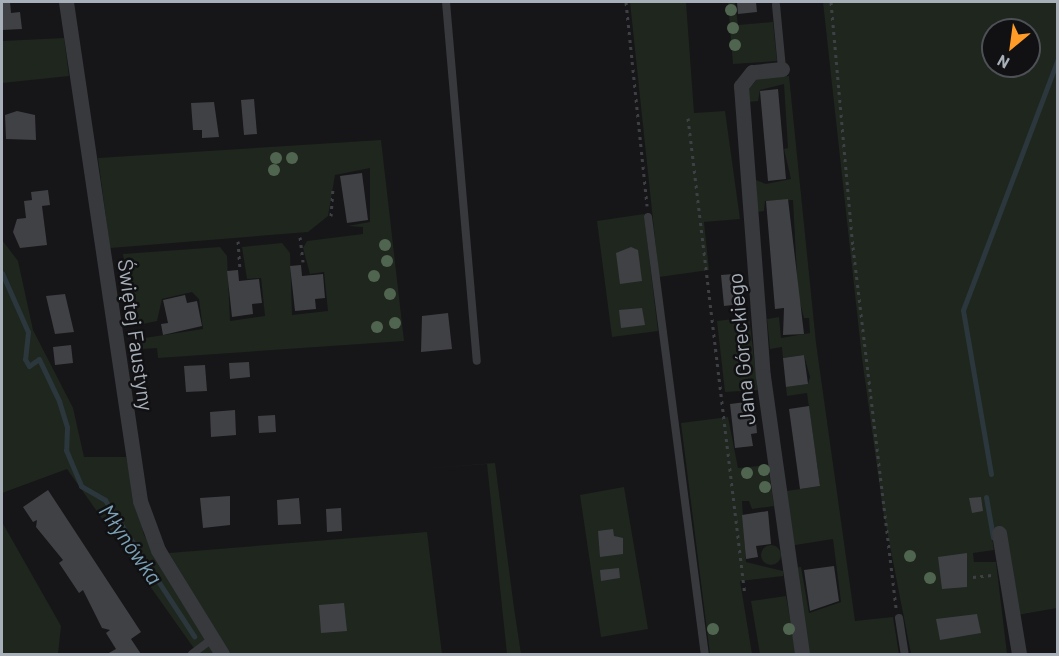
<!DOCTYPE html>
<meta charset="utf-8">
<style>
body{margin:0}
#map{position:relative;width:1059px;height:656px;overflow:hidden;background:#161618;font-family:Barlow,sans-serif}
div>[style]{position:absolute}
.green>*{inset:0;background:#1e261e}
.round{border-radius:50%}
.stream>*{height:5px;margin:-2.5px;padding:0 2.5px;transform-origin:2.5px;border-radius:2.5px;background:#2b373d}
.building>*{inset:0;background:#404145}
.path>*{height:3px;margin-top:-1.5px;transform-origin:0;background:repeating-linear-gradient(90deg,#3d4044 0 3px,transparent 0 7.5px)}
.lane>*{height:8px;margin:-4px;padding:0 4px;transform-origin:4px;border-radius:4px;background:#37393d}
.street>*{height:15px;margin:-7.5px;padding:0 7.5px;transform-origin:7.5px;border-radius:7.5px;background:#37393d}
.trees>*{width:12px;height:12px;margin:-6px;border-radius:50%;background:#506550}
span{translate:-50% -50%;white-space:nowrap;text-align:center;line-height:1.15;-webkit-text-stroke:5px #111113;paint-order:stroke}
.street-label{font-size:21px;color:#a7afb9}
.water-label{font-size:22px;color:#7ba2b7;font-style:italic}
.frame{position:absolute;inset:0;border:3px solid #a7afb9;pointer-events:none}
.north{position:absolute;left:981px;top:18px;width:60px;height:60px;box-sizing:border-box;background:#111113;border:2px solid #4d5055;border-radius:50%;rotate:209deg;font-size:16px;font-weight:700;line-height:24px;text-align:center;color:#a7afb9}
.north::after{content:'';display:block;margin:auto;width:21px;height:27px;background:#ff9c27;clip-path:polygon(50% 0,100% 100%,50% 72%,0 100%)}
</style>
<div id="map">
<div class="green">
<i style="clip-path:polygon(630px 2px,686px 2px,694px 113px,725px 111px,740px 219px,704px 222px,709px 270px,659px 277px)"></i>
<i style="clip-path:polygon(728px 2px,735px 2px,738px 25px,773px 22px,777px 61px,733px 64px)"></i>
<i style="clip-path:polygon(evenodd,823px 2px,1057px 2px,1057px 608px,1017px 615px,1005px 529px,993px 528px,985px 494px,994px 550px,973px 553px,974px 562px,996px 562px,1007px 654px,911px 654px,883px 510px,862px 358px,823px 2px,993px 30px,1029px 30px,1029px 66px,993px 66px,993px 30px)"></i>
<i style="clip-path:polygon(64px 38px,69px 76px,2px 83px,2px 41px)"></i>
<i style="clip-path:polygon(789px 76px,816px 343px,855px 621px,893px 617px,899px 654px,807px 654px,792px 568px,801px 567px,809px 613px,841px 602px,833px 539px,789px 546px,780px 492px,820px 486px,807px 393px,787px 396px,786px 387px,808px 384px,810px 377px,804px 355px,783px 358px,782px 347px,770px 349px,767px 319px,779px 317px,781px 338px,810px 333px,809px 318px,804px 318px,798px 295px,793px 200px,765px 201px,764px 211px,757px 212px,756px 180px,766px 184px,791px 179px,784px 149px,788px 148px,784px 84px,760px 90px,758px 101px,747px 102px,746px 93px,757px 79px)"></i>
<i style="clip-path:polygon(381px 140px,404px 341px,158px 358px,157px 348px,143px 349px,138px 339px,203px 329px,199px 299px,192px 292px,162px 299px,157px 321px,133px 326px,123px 254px,220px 247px,227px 256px,230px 321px,265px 316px,261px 278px,247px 279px,242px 247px,282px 243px,290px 253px,292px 315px,328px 311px,324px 272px,310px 274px,303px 248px,307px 241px,363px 234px,363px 227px,348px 226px,370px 222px,370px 168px,335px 175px,328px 216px,308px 232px,110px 248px,98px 158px)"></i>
<i style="clip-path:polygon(644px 214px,658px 331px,612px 337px,597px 221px)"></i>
<i style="clip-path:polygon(2px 240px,18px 261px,33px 330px,73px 408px,84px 457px,126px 457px,144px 535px,214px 654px,198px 654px,67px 469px,2px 493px)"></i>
<i style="clip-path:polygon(749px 317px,758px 390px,725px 392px,717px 321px)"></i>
<i style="clip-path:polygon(728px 417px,738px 468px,768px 465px,774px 506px,752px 509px,749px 501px,742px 501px,746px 562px,783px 571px,783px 576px,740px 581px,752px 654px,710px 654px,681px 423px)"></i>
<i style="clip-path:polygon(495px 463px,514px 608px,521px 654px,507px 654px,487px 464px,419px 469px)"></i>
<i style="clip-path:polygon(624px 487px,648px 629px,601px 637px,580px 495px)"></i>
<i style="clip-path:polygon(2px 522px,61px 626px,58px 654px,2px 654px)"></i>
<i style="clip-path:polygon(427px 532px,442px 654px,230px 654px,169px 553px)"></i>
<i class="round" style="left:761px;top:545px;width:20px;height:20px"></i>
<i style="clip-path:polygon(786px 596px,796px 654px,760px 654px,751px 601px)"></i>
</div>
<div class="stream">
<i style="left:2px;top:273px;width:64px;rotate:66.2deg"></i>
<i style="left:28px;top:332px;width:27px;rotate:96deg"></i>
<i style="left:25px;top:359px;width:8px;rotate:60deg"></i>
<i style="left:29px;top:366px;width:12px;rotate:-35deg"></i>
<i style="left:39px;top:359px;width:47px;rotate:64.5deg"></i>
<i style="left:59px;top:401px;width:27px;rotate:73deg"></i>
<i style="left:67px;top:427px;width:23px;rotate:92deg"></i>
<i style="left:66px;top:450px;width:39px;rotate:67deg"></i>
<i style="left:81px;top:486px;width:28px;rotate:30deg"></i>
<i style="left:105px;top:500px;width:163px;rotate:56.8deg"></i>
<i style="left:991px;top:474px;width:166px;rotate:-99.7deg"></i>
<i style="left:963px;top:310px;width:268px;rotate:-69.3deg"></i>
<i style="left:986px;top:497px;width:41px;rotate:80.1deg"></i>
</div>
<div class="building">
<i style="clip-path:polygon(2px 2px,10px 2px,11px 13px,20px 12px,22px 29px,2px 30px)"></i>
<i style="clip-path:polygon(737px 2px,756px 2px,757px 12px,738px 14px)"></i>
<i style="clip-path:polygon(778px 89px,786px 179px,768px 181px,760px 91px)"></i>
<i style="clip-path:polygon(254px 99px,257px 134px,244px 135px,241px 100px)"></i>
<i style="clip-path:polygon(214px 102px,219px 137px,202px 138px,202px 130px,193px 130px,191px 103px)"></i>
<i style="clip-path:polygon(17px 111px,35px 115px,36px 140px,6px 139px,5px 115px)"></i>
<i style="clip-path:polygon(362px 173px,368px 220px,347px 223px,340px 176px)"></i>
<i style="clip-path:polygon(48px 190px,50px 205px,42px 206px,47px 245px,20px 248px,13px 232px,17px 219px,26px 218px,24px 201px,32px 200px,31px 192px)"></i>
<i style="clip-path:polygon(788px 199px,804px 334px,783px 335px,784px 308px,775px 309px,766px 201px)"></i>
<i style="clip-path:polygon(631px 247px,638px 250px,642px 281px,620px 284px,616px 253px)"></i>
<i style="clip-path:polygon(301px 265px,302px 276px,323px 274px,325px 298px,315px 299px,316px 309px,295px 311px,290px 266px)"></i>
<i style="clip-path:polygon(238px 270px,239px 281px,259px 279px,262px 303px,252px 304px,253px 314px,232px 317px,227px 271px)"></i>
<i style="clip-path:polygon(734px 274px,741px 304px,724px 306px,721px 275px)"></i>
<i style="clip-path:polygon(65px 294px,74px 332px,55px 334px,46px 296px)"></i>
<i style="clip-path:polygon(185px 295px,187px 303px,197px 301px,202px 326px,163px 335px,161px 324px,168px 323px,163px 300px)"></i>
<i style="clip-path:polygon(642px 308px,645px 325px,621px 328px,619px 310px)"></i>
<i style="clip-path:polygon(448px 313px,452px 349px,421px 352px,422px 316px)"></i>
<i style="clip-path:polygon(71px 345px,73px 363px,55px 365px,53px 347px)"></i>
<i style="clip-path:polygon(804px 355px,808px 384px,786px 387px,783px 358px)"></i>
<i style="clip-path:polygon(249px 362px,250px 377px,230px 379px,229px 363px)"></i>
<i style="clip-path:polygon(205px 365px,207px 391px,186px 392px,184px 366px)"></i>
<i style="clip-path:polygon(754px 401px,757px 433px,751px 434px,753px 446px,735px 448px,730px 404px)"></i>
<i style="clip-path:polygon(809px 406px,820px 486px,800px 489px,789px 409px)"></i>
<i style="clip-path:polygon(235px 410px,236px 435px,211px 437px,210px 412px)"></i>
<i style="clip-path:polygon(275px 415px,276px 432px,259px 433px,258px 416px)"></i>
<i style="clip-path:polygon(48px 490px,141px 632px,131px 639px,141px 654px,107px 654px,116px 649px,106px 633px,110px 630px,102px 628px,83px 590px,79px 593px,59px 563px,63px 560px,36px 527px,37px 520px,33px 522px,23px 507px)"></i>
<i style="clip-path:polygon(230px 496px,230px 525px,203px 528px,200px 498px)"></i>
<i style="clip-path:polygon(981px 497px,983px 511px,972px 513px,969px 498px)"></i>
<i style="clip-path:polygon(299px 498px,301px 524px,278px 525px,277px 500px)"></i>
<i style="clip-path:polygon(341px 508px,342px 531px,327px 532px,326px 509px)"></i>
<i style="clip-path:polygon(768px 511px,771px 544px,756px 546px,758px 557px,746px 559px,742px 515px)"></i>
<i style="clip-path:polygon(613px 529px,614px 536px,623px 538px,623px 554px,600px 557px,598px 531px)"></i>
<i style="clip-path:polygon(967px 553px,967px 587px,942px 589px,938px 557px)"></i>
<i style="clip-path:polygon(834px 566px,839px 601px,810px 611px,804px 570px)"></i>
<i style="clip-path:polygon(619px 568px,620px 578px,601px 581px,600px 570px)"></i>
<i style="clip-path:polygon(344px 603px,347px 631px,321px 633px,319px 605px)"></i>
<i style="clip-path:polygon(977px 614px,981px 633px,940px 640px,936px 619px)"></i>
</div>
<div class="path">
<i style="left:626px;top:2px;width:205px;rotate:84.1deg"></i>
<i style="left:831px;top:2px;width:246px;rotate:84.9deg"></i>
<i style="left:853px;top:247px;width:364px;rotate:83.2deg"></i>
<i style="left:688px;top:118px;width:478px;rotate:83.2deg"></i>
<i style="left:331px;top:216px;width:26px;rotate:-86deg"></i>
<i style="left:300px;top:237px;width:25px;rotate:83deg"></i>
<i style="left:238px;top:241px;width:27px;rotate:86deg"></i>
<i style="left:973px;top:577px;width:19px;rotate:-6deg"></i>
</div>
<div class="lane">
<i style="left:446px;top:2px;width:360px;rotate:85.1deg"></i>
<i style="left:776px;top:5px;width:64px;rotate:84.6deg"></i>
<i style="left:648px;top:217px;width:441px;rotate:82.6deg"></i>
<i style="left:899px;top:618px;width:36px;rotate:81deg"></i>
<i style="left:192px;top:654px;width:25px;rotate:-37deg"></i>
</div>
<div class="street">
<i style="left:66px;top:2px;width:504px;rotate:81.56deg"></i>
<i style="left:140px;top:501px;width:52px;rotate:69.8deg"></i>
<i style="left:158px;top:550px;width:122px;rotate:58.4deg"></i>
<i style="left:782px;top:69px;width:30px;rotate:174deg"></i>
<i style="left:752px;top:72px;width:18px;rotate:128deg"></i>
<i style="left:741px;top:86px;width:291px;rotate:85.7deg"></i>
<i style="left:763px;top:376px;width:281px;rotate:82deg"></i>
<i style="left:999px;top:533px;width:123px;rotate:80.6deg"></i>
</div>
<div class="trees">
<i style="left:731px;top:10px"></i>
<i style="left:733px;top:28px"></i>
<i style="left:735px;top:45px"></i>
<i style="left:276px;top:158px"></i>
<i style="left:292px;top:158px"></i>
<i style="left:274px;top:170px"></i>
<i style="left:385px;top:245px"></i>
<i style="left:387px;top:261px"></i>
<i style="left:374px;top:276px"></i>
<i style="left:390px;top:294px"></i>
<i style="left:395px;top:323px"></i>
<i style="left:377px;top:327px"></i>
<i style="left:764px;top:470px"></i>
<i style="left:747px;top:473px"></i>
<i style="left:765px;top:487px"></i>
<i style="left:910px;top:556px"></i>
<i style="left:930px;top:578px"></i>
<i style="left:713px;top:629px"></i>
<i style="left:789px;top:629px"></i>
</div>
<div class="street-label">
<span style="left:136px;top:335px;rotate:82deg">Świętej Faustyny</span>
<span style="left:741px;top:349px;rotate:-95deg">Jana Góreckiego</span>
</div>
<div class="water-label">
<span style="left:131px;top:544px;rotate:55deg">Młynówka</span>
</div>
<div class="frame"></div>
<div class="north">N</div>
</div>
